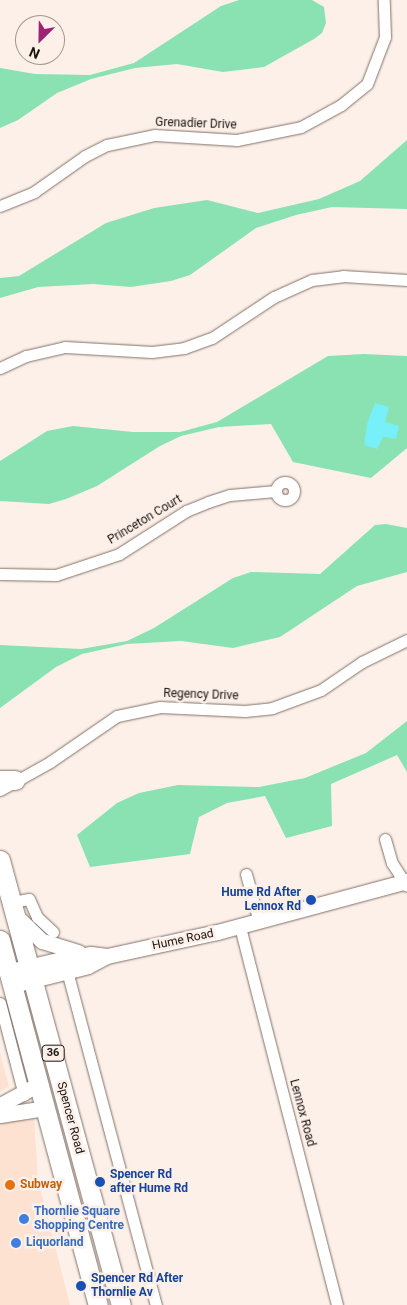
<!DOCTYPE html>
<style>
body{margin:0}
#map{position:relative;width:407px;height:1305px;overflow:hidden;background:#fcf0e9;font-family:Roboto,sans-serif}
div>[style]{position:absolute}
.built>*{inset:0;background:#fde2d2}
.green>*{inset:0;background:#8ae1b2}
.water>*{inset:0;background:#77f0f9}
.roads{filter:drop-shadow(0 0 1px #827167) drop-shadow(0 0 1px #827167)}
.minor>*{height:11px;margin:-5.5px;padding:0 5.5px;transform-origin:5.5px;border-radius:5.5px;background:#fff}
.minor>.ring{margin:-5.5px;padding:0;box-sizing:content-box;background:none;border:11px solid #fff;border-radius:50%}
.tertiary>*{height:15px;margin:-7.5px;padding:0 7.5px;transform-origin:7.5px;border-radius:7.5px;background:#fff}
.primary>*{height:19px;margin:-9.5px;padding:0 9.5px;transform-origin:9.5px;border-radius:9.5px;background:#fff}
.dots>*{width:14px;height:14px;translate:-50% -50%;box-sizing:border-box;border:2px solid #fcf0e9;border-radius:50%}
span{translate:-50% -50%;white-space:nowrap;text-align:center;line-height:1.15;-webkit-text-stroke:5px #fcf0e9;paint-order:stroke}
.shield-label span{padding:1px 4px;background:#fcf0e9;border:1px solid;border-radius:4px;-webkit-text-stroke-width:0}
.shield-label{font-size:11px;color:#1c1511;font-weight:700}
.street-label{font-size:12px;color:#1c1511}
.transit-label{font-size:12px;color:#164399;font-weight:700}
.right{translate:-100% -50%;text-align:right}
.left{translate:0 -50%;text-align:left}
.food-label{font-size:12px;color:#c56008;font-weight:700}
.shop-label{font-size:12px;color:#366cbe;font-weight:700}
.north{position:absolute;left:15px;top:15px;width:50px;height:50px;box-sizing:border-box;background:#fcf0e9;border:1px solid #a29893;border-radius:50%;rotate:203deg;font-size:14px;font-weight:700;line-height:20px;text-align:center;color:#1c1511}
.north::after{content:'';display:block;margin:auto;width:18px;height:22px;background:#a02275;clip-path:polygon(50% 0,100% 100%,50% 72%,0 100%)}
</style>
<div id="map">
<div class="built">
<i style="clip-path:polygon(0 1053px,9px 1086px,0 1092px)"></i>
<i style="clip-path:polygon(34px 1115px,38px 1180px,70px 1305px,0 1305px,0 1124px)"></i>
</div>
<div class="green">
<i style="clip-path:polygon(239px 0,312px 0,324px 7px,326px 23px,322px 33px,314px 39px,264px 67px,223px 72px,177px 64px,135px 68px,91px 79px,57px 93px,18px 120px,0 128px,0 68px,35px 74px,90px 75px,134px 63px,221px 6px)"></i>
<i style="clip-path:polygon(407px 140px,407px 209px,332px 207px,296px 215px,256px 228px,190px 275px,171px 281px,131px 287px,93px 284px,38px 287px,0 298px,0 278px,19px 276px,106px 223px,154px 208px,207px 200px,258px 213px,319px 199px,360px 181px)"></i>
<i style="clip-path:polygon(364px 354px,407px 356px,407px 448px,371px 478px,293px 462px,271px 424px,219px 427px,181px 436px,160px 446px,97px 486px,66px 499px,49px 504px,0 501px,0 461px,47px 431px,73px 426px,133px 432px,180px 432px,217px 422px,328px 356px)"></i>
<i style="clip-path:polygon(386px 524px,407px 528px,407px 572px,357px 586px,280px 637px,233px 648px,181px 641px,127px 644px,82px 654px,56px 667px,0 708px,0 645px,81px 649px,127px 641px,154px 628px,233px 578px,251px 572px,320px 574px,375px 525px)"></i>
<i style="clip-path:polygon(407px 721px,407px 772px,397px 755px,331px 784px,332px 826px,286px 838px,265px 796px,227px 803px,199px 817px,190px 854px,90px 867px,77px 835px,117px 803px,139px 793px,178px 785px,259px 787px,305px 778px,366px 753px)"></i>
</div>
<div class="water">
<i style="clip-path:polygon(375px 403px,389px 407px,385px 422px,399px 426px,396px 439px,383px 437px,377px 449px,364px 445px,367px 424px)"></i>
</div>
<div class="roads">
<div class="minor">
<i style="left:0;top:206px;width:37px;rotate:-22deg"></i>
<i style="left:34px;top:192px;width:62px;rotate:-35.2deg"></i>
<i style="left:85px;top:156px;width:25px;rotate:-27deg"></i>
<i style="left:107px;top:145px;width:49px;rotate:-11.8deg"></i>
<i style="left:155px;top:135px;width:82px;rotate:3.5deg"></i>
<i style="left:237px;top:140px;width:65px;rotate:-11.5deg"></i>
<i style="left:301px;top:127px;width:46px;rotate:-28.8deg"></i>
<i style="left:341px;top:105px;width:33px;rotate:-39deg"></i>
<i style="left:367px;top:84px;width:50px;rotate:-69deg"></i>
<i style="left:385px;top:37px;width:37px;rotate:-92deg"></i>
<i style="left:0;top:368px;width:29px;rotate:-25deg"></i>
<i style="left:26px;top:356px;width:40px;rotate:-13deg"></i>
<i style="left:65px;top:347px;width:87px;rotate:3.3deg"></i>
<i style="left:152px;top:352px;width:32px;rotate:-7deg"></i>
<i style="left:184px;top:348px;width:30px;rotate:-20deg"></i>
<i style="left:212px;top:338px;width:74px;rotate:-33.5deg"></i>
<i style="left:274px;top:297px;width:42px;rotate:-24.1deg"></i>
<i style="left:312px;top:280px;width:31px;rotate:-7deg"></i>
<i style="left:343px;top:276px;width:64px;rotate:3.6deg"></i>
<i class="ring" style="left:276px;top:482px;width:7px;height:7px"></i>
<i style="left:0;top:574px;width:56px;rotate:1deg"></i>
<i style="left:56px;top:575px;width:66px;rotate:-18.4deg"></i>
<i style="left:119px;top:554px;width:80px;rotate:-32.7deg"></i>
<i style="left:186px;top:511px;width:24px;rotate:-22deg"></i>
<i style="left:208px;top:502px;width:23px;rotate:-18deg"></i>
<i style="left:230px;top:495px;width:46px;rotate:-5deg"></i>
<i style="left:0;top:790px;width:57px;rotate:-29.2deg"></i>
<i style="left:50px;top:762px;width:81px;rotate:-34.5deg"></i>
<i style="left:117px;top:716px;width:44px;rotate:-11.8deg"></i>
<i style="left:160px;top:707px;width:85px;rotate:2.7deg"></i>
<i style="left:245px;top:711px;width:27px;rotate:-6deg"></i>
<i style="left:272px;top:708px;width:52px;rotate:-20.2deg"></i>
<i style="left:321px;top:690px;width:50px;rotate:-34.3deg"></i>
<i style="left:362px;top:662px;width:50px;rotate:-26.1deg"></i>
<i style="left:385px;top:839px;width:25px;rotate:74deg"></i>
<i style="left:392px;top:863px;width:27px;rotate:57deg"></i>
<i style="left:246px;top:874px;width:50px;rotate:74.8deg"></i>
<i style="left:13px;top:902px;width:16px;rotate:-11deg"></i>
<i style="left:29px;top:899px;width:20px;rotate:66deg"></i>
<i style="left:37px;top:917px;width:22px;rotate:43deg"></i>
<i style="left:240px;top:927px;width:390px;rotate:75.6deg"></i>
<i style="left:67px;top:971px;width:346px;rotate:75.1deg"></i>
<i style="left:0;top:1003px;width:95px;rotate:75.4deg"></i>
</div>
<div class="tertiary">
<i style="left:16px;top:916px;width:36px;rotate:44deg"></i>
<i style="left:42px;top:941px;width:38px;rotate:17deg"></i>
<i style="left:10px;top:971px;width:53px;rotate:-13deg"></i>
<i style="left:62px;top:959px;width:29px;rotate:-10deg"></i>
<i style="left:91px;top:954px;width:16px;rotate:7deg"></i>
<i style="left:107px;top:956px;width:113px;rotate:-12.3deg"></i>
<i style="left:217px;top:932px;width:197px;rotate:-15deg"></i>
<i style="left:13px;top:985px;width:77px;rotate:-14.2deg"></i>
<i style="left:88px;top:966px;width:21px;rotate:-28deg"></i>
<i style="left:0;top:1105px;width:44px;rotate:-28.3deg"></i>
<i style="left:0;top:1115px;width:47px;rotate:-8.7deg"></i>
</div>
<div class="primary">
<i style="left:0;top:780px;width:15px"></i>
<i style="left:0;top:860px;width:461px;rotate:74.8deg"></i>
<i style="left:0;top:940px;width:378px;rotate:75deg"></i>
</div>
</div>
<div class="dots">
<i style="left:311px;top:900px;background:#1a4fb4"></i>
<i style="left:100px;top:1182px;background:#1a4fb4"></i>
<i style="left:10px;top:1185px;background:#e8710a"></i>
<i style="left:24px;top:1219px;background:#3f7fe0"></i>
<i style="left:16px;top:1243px;background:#3f7fe0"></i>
<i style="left:81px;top:1286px;background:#1a4fb4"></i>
</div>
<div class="shield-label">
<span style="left:53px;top:1053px">36</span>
</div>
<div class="street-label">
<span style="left:196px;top:124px;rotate:2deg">Grenadier Drive</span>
<span style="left:145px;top:520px;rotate:-31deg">Princeton Court</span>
<span style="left:201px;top:695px;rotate:2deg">Regency Drive</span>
<span style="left:183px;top:940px;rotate:-12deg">Hume Road</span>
<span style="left:302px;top:1113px;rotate:75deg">Lennox Road</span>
<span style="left:70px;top:1118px;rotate:75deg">Spencer Road</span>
</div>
<div class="transit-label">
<span class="right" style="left:301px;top:900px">Hume Rd After<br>Lennox Rd</span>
<span class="left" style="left:110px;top:1182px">Spencer Rd<br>after Hume Rd</span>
<span class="left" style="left:91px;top:1286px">Spencer Rd After<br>Thornlie Av</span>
</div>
<div class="food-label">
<span class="left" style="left:20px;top:1185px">Subway</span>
</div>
<div class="shop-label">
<span class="left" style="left:34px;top:1219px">Thornlie Square<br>Shopping Centre</span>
<span class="left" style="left:26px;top:1243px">Liquorland</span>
</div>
<div class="north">N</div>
</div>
